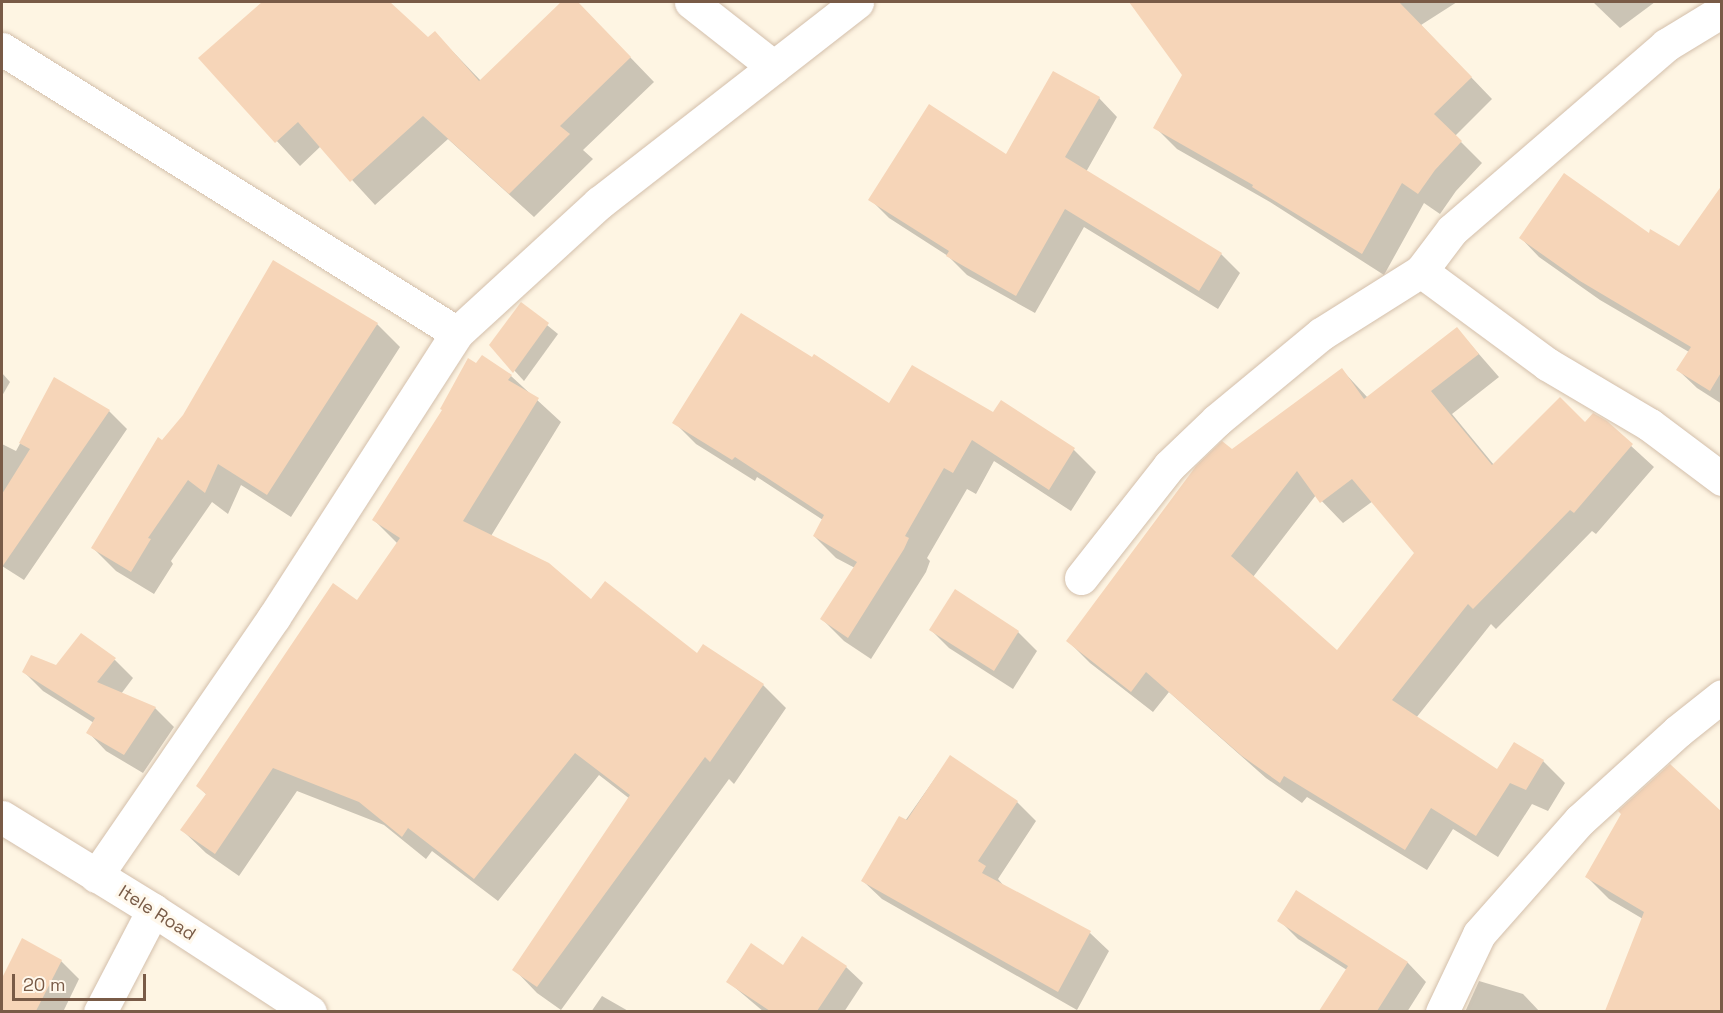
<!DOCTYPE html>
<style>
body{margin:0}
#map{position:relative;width:1723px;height:1013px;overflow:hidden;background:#fef5e3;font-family:"Space Grotesk",sans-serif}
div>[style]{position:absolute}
.shadow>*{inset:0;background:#0003}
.building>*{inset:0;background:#f6d5b8}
.roads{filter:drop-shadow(0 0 2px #d3bfab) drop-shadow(0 0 2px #d3bfab)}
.minor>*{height:33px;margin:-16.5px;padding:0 16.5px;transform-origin:16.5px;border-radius:16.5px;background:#fff}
span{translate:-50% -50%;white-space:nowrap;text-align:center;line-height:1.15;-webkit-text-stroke:6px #fff8ec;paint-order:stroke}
.street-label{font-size:18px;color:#795b47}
.frame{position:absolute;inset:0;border:3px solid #795b47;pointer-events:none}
.scale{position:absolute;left:12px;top:974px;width:134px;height:27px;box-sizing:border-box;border:3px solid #795b47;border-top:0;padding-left:8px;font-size:18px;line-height:21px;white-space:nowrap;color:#795b47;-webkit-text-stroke:4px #fff8ec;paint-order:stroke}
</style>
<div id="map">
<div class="shadow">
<i style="clip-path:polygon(264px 2px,388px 2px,428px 39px,435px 33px,481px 81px,563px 2px,577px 2px,654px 82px,583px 150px,593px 159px,534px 217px,448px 139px,375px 205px,321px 146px,300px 166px,200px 58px)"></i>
<i style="clip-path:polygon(1131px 2px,1281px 2px,1283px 5px,1287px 2px,1457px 2px,1421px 25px,1492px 99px,1455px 136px,1482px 163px,1456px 191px,1440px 214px,1424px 203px,1384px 275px,1270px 202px,1177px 149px,1155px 127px,1184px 75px)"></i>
<i style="clip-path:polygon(1593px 2px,1655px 2px,1620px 28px)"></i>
<i style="clip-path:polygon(1099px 98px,1117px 117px,1086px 172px,1221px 254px,1240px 273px,1218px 309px,1084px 227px,1035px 313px,967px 275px,948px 256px,889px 218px,870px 199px,1006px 156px)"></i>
<i style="clip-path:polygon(1722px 188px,1722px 404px,1697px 388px,1678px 370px,1689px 352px,1600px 300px,1539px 257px,1521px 238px,1649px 235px,1679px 248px)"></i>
<i style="clip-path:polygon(521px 304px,558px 334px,524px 381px,491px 345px)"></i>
<i style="clip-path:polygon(377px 324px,400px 347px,291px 517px,241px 485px,228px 514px,212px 502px,171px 561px,173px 564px,154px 594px,116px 571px,93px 548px,163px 442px,184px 416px)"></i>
<i style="clip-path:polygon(evenodd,1457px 329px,1499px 377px,1452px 414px,1494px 465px,1585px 424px,1606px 423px,1654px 467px,1596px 534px,1592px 531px,1496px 629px,1491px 624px,1416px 718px,1498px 771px,1543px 761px,1565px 783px,1548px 811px,1532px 804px,1498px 857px,1453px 829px,1427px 870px,1307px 797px,1302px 803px,1266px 778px,1169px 692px,1153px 712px,1090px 663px,1068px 641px,1232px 451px,1342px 370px,1368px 398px,1457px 329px,1316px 495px,1343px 523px,1373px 501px,1416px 553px,1338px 652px,1253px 577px,1316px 495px)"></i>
<i style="clip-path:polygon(477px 364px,511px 376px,561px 422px,491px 536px,591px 601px,697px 656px,763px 685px,786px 708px,734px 784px,729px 779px,561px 1010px,537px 993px,514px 969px,630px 799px,599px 775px,498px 901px,432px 851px,426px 859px,384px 825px,297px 791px,239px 876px,206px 853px,182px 830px,207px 795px,198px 786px,357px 602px,398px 544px,374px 520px)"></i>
<i style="clip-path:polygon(2px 373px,10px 382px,2px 396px)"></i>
<i style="clip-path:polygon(55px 379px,109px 411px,127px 429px,24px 580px,2px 566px,2px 444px,16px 451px)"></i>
<i style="clip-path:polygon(1002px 402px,1074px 450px,1096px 472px,1071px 511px,994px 461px,976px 494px,967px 489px,927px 558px,930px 561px,926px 572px,871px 659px,844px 641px,822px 619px,855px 568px,836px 558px,814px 536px,823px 520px,757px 477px,755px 481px,696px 444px,674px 422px,890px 406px,994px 414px)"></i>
<i style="clip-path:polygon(930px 629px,1018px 632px,1037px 651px,1013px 689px,949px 648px)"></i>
<i style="clip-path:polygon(115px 660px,133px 678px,121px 694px,155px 708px,174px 727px,143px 773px,106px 751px,88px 732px,94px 723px,43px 691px,24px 672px)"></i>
<i style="clip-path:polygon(950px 757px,1017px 802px,1036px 821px,998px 879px,1004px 886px,1090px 933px,1109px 951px,1077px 1010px,882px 899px,863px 881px)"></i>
<i style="clip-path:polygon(1722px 814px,1722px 1012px,1607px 1012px,1643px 919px,1609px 899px,1587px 877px)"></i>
<i style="clip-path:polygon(1297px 892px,1408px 963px,1426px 982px,1407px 1012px,1320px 1012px,1347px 970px,1298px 939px,1279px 920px)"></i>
<i style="clip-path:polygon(23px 940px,61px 961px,79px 979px,63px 1012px,2px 1012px,2px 981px)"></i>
<i style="clip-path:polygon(784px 967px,846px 967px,863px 983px,844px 1012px,764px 1012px,732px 985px)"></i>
<i style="clip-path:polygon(1479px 981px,1523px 994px,1540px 1012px,1465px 1012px)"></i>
<i style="clip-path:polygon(602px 996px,630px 1012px,591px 1012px)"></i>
</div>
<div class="building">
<i style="clip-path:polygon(262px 2px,390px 2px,428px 37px,435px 31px,479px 81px,561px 2px,578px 2px,631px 57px,560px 126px,570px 134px,509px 194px,423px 116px,350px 182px,298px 122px,275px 143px,198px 58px)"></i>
<i style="clip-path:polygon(1129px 2px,1399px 2px,1472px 77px,1434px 114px,1462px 141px,1435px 170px,1418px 194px,1402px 183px,1362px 254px,1252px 187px,1253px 185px,1153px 128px,1182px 75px)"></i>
<i style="clip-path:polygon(1053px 71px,1100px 97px,1065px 157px,1222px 253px,1199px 291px,1065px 209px,1016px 296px,946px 256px,949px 251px,868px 200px,929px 104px,1006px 154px)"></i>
<i style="clip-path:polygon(1564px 173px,1649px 233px,1650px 229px,1679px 246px,1722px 185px,1722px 371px,1710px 391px,1676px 370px,1691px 347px,1580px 281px,1519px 238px)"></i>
<i style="clip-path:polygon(273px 260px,378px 323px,267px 495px,218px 464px,205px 493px,188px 480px,148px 538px,151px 539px,131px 572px,91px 548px,158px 437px,162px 440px,183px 415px)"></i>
<i style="clip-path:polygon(521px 302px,549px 323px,513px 373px,489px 345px)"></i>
<i style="clip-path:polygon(741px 313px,812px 357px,814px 354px,889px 403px,912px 365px,993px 412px,1001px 400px,1075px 448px,1049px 490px,972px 440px,953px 473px,944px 468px,905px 536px,909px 538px,904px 549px,848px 638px,820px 619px,857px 562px,813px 536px,824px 515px,735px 457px,732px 460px,672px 423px)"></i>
<i style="clip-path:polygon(evenodd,1457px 327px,1479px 354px,1431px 391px,1492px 465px,1560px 397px,1585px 422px,1593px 413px,1607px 421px,1633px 444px,1574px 513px,1570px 510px,1473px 609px,1468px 604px,1392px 700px,1497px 769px,1514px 742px,1544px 760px,1526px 790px,1510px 783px,1476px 836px,1431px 808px,1405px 850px,1284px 776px,1280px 783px,1242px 756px,1146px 672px,1131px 692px,1066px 641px,1196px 466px,1222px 441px,1232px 449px,1342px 368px,1364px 399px,1457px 327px,1297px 471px,1320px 503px,1352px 479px,1414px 553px,1337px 650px,1231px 556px,1297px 471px)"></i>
<i style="clip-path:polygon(482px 355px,512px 375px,508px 380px,539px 398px,463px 521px,549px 563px,591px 599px,605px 581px,697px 653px,703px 644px,764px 684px,710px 762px,705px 757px,537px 987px,512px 970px,630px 795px,575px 753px,474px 879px,408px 828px,402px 837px,359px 802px,273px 768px,215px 854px,180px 830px,206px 794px,196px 786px,333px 583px,357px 600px,400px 538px,372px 520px,442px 410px,440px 409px,468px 358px,476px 363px)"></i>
<i style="clip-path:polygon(54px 377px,110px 410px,2px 567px,2px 494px,30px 449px,19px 443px)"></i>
<i style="clip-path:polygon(955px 589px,1019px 631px,994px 671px,929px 630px)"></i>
<i style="clip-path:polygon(81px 633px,116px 658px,97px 682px,156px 707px,124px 755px,86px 733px,95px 718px,22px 672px,31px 655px,56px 665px)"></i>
<i style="clip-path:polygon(950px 755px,1018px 801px,978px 861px,986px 866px,982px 873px,1091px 931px,1058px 992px,861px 881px,899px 816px,907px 820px)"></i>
<i style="clip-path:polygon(1670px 764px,1722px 812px,1722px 1011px,1605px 1011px,1644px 912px,1585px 877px,1621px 814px,1618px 811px)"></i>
<i style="clip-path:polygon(1296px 890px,1408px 962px,1377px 1011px,1319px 1011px,1348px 966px,1277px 921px)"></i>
<i style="clip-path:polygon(802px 936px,847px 966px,817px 1011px,770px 1011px,726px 982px,751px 943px,783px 965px)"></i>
<i style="clip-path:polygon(22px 938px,62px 960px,36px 1011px,2px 1011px,2px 978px)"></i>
</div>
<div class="roads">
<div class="minor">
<i style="left:691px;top:2px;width:105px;rotate:38.1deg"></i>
<i style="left:2px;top:49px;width:536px;rotate:31.97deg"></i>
<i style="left:1421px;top:271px;width:157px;rotate:36.4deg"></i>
<i style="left:1547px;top:364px;width:120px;rotate:30.6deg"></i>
<i style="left:1650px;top:425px;width:90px;rotate:36.9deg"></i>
<i style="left:1081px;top:578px;width:142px;rotate:-51.8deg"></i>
<i style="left:1169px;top:466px;width:66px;rotate:-43.8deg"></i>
<i style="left:1217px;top:420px;width:135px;rotate:-39.6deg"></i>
<i style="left:1321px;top:334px;width:118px;rotate:-32.2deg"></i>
<i style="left:1421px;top:271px;width:51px;rotate:-52.9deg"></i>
<i style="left:1452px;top:230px;width:283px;rotate:-40.8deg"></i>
<i style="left:1666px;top:45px;width:66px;rotate:-31.3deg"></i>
<i style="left:2px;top:817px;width:177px;rotate:31.6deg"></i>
<i style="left:153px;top:910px;width:187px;rotate:33deg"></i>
<i style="left:96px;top:876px;width:314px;rotate:-55.5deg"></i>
<i style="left:274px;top:617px;width:338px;rotate:-57.2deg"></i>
<i style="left:457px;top:333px;width:193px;rotate:-42.5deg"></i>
<i style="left:599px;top:203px;width:327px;rotate:-37.9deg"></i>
<i style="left:100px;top:1012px;width:115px;rotate:-62.5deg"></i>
<i style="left:1442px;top:1012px;width:86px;rotate:-64.6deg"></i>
<i style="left:1479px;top:934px;width:152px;rotate:-48.5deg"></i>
<i style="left:1580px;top:820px;width:132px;rotate:-42.2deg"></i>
<i style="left:1678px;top:731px;width:56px;rotate:-38.5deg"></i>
</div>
</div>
<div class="street-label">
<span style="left:157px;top:913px;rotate:32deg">Itele Road</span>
</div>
<div class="frame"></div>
<div class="scale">20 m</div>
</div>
